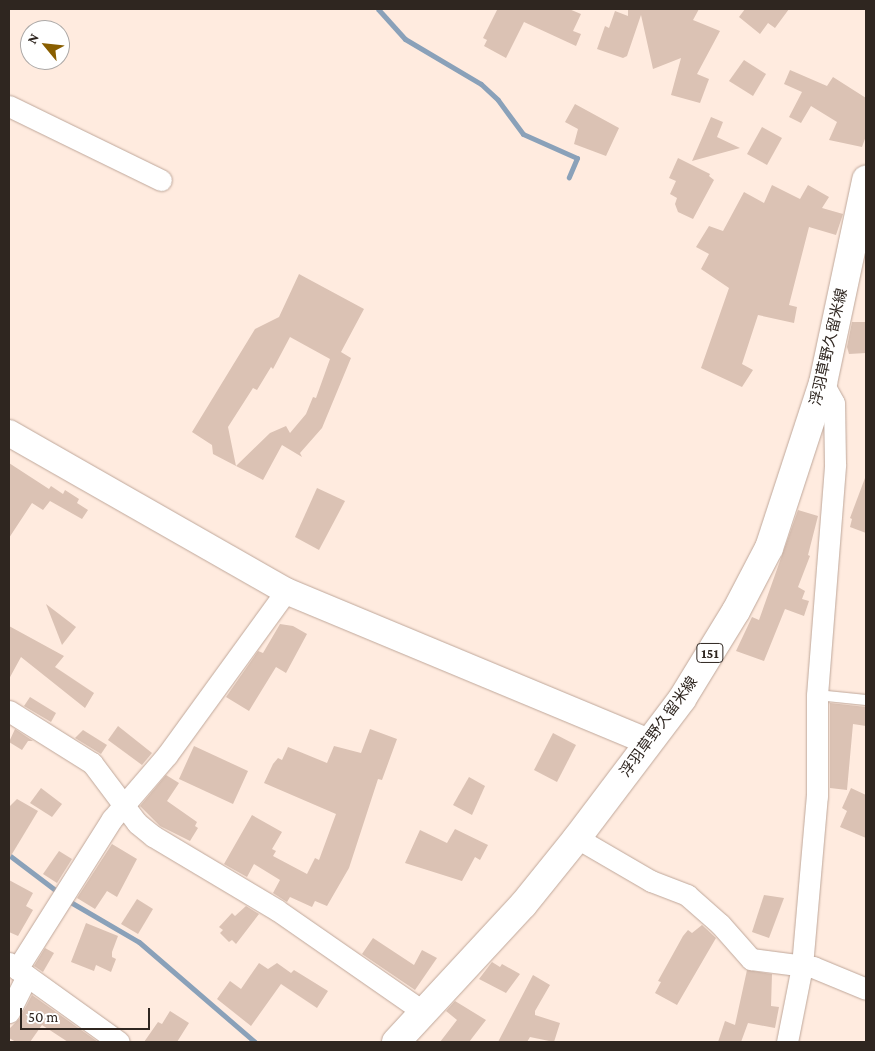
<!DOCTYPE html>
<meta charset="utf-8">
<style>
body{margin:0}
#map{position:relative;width:875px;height:1051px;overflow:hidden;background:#ffebdf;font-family:"Crimson Pro","Noto Sans JP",serif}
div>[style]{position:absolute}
.stream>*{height:5px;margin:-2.5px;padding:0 2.5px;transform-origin:2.5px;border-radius:2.5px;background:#8aa1b9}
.building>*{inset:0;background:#dbc2b4}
.roads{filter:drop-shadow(0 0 1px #bfa79a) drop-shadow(0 0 1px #bfa79a)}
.service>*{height:10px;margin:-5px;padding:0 5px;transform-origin:5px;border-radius:5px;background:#fff}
.minor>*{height:21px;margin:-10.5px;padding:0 10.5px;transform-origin:10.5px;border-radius:10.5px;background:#fff}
.tertiary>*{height:26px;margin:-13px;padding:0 13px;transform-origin:13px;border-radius:13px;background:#fff}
.primary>*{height:28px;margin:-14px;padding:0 14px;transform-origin:14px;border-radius:14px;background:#fff}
span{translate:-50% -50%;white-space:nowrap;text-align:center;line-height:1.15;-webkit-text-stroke:4px #fff;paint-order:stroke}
.shield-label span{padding:1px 4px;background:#fff;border:1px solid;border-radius:4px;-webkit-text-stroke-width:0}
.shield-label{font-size:14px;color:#2f2620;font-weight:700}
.street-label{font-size:15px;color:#2f2620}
.frame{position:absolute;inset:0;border:10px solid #2f2620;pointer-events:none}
.north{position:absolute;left:20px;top:20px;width:50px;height:50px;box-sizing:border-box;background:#fff;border:1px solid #aca8a6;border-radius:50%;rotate:298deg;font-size:14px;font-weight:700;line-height:20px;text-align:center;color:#2f2620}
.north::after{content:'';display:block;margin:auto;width:18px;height:22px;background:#895e00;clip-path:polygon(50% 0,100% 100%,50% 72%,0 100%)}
.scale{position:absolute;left:20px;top:1008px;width:130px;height:22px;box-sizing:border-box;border:2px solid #2f2620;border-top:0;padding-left:6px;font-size:15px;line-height:18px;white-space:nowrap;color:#2f2620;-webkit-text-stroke:4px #fff;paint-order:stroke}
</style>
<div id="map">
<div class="stream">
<i style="left:378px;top:9px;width:40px;rotate:48deg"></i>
<i style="left:405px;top:39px;width:88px;rotate:30.6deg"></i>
<i style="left:481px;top:84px;width:23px;rotate:43deg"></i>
<i style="left:498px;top:100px;width:42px;rotate:53.7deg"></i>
<i style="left:523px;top:134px;width:59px;rotate:24deg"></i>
<i style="left:577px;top:158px;width:21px;rotate:113deg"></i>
<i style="left:9px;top:855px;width:63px;rotate:37.2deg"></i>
<i style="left:67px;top:900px;width:83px;rotate:30.3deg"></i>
<i style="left:139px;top:942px;width:153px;rotate:40.8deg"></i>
</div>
<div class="building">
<i style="clip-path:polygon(495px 9px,569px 9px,581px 14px,573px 31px,581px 34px,576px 46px,524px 22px,506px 58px,484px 46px,487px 40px,483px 38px,497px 10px)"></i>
<i style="clip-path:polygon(628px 9px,699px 9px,693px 20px,720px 31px,697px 74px,709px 79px,700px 103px,671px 95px,681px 58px,653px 69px,641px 15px,627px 56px,623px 58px,597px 49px,605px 26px,609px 28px,615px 11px,628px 16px)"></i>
<i style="clip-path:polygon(745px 9px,789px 9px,775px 28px,768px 23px,760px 34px,739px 17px)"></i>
<i style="clip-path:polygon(744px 60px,766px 74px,753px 96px,729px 81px)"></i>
<i style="clip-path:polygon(790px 70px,827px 86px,833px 77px,866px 98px,866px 136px,862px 147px,829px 140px,837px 122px,811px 106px,801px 123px,789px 117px,802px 92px,784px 84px)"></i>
<i style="clip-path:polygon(575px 104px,619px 128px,606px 156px,574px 144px,578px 129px,565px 122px)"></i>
<i style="clip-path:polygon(711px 117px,723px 122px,717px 137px,740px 148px,692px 161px)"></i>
<i style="clip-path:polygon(762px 127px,782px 138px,767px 165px,747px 154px)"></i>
<i style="clip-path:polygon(678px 158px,710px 174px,709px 176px,714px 180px,693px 219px,678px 212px,675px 204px,677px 198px,670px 194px,676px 181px,669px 178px)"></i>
<i style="clip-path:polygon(772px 185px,800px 199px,808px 185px,829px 197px,822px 208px,843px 214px,836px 235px,809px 227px,789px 305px,797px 307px,794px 323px,758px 315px,742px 364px,753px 370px,742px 387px,701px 368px,729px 288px,701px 269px,709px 254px,696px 247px,709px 226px,723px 231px,744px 192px,764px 203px)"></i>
<i style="clip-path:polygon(299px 274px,364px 309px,341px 352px,351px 358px,322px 428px,300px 453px,302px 457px,282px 445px,263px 480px,236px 466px,270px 433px,286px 426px,290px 433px,306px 414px,313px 397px,316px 398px,330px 359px,290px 337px,273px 369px,271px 367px,257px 390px,253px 388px,228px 427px,236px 466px,213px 454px,212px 445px,192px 432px,255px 329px,279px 317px)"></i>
<i style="clip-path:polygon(852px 322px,866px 322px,866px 353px,849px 354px,847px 347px)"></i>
<i style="clip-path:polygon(9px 463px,49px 489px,51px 486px,63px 494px,65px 490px,79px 499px,77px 503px,88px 510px,82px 519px,50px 501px,43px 510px,32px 503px,9px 538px)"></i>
<i style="clip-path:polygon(865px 478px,866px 478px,866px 533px,850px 527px,852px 519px,850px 518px)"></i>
<i style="clip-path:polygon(317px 488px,345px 501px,319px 550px,295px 537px)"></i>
<i style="clip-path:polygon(798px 510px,818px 516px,808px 555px,810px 556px,798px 587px,805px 591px,802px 599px,809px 601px,804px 616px,785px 609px,764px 661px,736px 651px,752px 617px,759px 620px)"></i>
<i style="clip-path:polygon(46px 604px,76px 627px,62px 645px)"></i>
<i style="clip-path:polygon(280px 624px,293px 626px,307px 634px,286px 673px,276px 667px,249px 711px,226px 697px,258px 651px,263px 653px)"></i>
<i style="clip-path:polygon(9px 626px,64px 656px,55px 667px,94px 693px,85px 708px,21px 657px,9px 679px)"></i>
<i style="clip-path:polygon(30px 697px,56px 713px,51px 722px,24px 706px)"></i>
<i style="clip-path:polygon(830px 703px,866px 707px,866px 726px,853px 724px,847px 790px,830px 788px)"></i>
<i style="clip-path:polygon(118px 726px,152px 753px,142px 765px,108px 740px)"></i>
<i style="clip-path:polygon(15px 729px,33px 741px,28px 741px,22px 750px,9px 742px)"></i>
<i style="clip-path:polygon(370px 729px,397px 739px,382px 780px,378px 779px,349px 868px,327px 906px,315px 901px,312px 907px,290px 897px,287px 902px,273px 893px,280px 880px,254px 864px,247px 877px,224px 864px,252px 815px,282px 832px,272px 849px,276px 851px,273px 856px,307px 874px,315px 858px,319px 860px,336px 814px,264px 783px,273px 764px,278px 758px,282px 760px,288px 747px,327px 763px,334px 746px,361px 753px)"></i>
<i style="clip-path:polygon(83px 730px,107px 745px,101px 754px,75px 738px)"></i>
<i style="clip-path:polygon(553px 733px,576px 745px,557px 782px,534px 770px)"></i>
<i style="clip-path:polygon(194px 746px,248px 771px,233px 804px,179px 779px)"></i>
<i style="clip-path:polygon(166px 775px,179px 783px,167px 801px,197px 822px,195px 826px,198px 828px,190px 841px,160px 826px,140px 806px)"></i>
<i style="clip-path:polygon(469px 777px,485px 786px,472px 815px,453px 805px)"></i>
<i style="clip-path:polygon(41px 788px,62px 804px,52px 817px,30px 803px)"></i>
<i style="clip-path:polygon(851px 788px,866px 795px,866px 838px,840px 827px,847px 811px,842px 808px)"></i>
<i style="clip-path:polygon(17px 799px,38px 811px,9px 859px,9px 807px)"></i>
<i style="clip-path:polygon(455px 829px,488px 845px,480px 860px,475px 857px,462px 881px,405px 863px,420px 830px,447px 843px)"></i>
<i style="clip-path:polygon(112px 844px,137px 859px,117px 897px,107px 891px,95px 909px,77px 898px)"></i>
<i style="clip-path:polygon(59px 851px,72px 859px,57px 883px,43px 874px)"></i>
<i style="clip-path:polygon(9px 880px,33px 893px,26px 906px,33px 910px,18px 936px,9px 932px)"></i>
<i style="clip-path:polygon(764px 895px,784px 898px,769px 938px,752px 932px)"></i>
<i style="clip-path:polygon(137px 899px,153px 909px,138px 934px,121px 924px)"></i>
<i style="clip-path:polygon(246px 906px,259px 914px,236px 944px,232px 940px,229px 942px,220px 933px,223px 930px,219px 927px,232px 913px,235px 916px)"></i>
<i style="clip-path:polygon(86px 923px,118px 936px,112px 952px,112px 957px,116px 959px,111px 972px,96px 965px,94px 971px,71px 962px)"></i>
<i style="clip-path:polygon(702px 925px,716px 938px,677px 1005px,655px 993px,661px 982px,658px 981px,683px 936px,688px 930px,692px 933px)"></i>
<i style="clip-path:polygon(373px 938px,414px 965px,422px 950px,437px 958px,415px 990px,362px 954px)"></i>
<i style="clip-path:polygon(45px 948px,54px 953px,43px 972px,34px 966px)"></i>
<i style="clip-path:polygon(492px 962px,500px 967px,502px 964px,520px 974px,506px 993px,479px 979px)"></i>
<i style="clip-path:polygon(259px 963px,268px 969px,277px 963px,291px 973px,294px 970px,328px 991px,317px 1008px,281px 984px,251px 1026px,217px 999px,230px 981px,241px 989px)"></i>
<i style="clip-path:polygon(747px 970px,772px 974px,771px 1006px,779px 1007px,775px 1028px,748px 1023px,741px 1042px,718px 1042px,725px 1021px,735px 1025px)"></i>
<i style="clip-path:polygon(533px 975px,550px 985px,535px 1011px,535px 1015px,560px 1023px,554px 1042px,530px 1037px,527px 1042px,498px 1042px)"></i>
<i style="clip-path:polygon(32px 995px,98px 1042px,68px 1042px,42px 1025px,30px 1042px,16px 1042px,9px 1038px,9px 1029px,20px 1018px)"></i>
<i style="clip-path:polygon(455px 1001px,486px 1020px,469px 1042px,440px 1042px,457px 1020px,446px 1011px)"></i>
<i style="clip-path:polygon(170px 1011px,189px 1023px,177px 1042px,144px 1042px,158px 1022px,162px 1024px)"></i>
</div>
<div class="roads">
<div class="service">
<i style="left:817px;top:695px;width:49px;rotate:5.8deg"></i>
</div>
<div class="minor">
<i style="left:9px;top:106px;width:169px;rotate:26deg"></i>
<i style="left:9px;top:711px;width:98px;rotate:32.1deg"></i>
<i style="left:92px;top:763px;width:75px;rotate:53.1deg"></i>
<i style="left:137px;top:823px;width:21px;rotate:39deg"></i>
<i style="left:153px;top:836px;width:144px;rotate:30.8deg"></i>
<i style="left:277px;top:910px;width:179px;rotate:34.8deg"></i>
<i style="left:577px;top:838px;width:86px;rotate:30.2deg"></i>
<i style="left:651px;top:881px;width:39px;rotate:21deg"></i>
<i style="left:687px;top:895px;width:44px;rotate:41.3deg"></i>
<i style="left:720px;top:924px;width:47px;rotate:48.5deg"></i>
<i style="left:751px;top:959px;width:63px;rotate:7.4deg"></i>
<i style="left:813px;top:967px;width:57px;rotate:22.5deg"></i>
<i style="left:9px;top:963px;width:135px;rotate:35.7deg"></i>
<i style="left:17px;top:969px;width:178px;rotate:-57.7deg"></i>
<i style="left:112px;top:819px;width:84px;rotate:-49.3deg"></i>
<i style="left:167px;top:755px;width:203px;rotate:-54deg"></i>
<i style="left:9px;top:1012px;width:40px;rotate:-63.4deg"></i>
<i style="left:787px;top:1042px;width:77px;rotate:-78.8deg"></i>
<i style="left:802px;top:966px;width:171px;rotate:-85deg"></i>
<i style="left:817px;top:796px;width:101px;rotate:-90deg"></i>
<i style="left:817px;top:695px;width:232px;rotate:-85.5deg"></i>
<i style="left:835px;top:464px;width:61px;rotate:-90.9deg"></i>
<i style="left:834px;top:403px;width:23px;rotate:-119deg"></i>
</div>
<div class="tertiary">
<i style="left:9px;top:433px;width:319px;rotate:29.7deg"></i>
<i style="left:286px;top:591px;width:393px;rotate:22.6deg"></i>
</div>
<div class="primary">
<i style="left:396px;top:1042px;width:187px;rotate:-47.2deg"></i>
<i style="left:523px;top:905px;width:86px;rotate:-51.1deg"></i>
<i style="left:577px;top:838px;width:174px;rotate:-52.9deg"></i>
<i style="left:682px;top:699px;width:103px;rotate:-58.5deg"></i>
<i style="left:736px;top:611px;width:71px;rotate:-62.4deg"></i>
<i style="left:769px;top:548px;width:174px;rotate:-71.9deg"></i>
<i style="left:823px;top:383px;width:208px;rotate:-78deg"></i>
</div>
</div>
<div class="shield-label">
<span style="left:710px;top:653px">151</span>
</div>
<div class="street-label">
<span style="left:829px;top:347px;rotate:-77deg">浮羽草野久留米線</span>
<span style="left:659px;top:727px;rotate:-54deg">浮羽草野久留米線</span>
</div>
<div class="frame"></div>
<div class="north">N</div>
<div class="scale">50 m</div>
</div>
